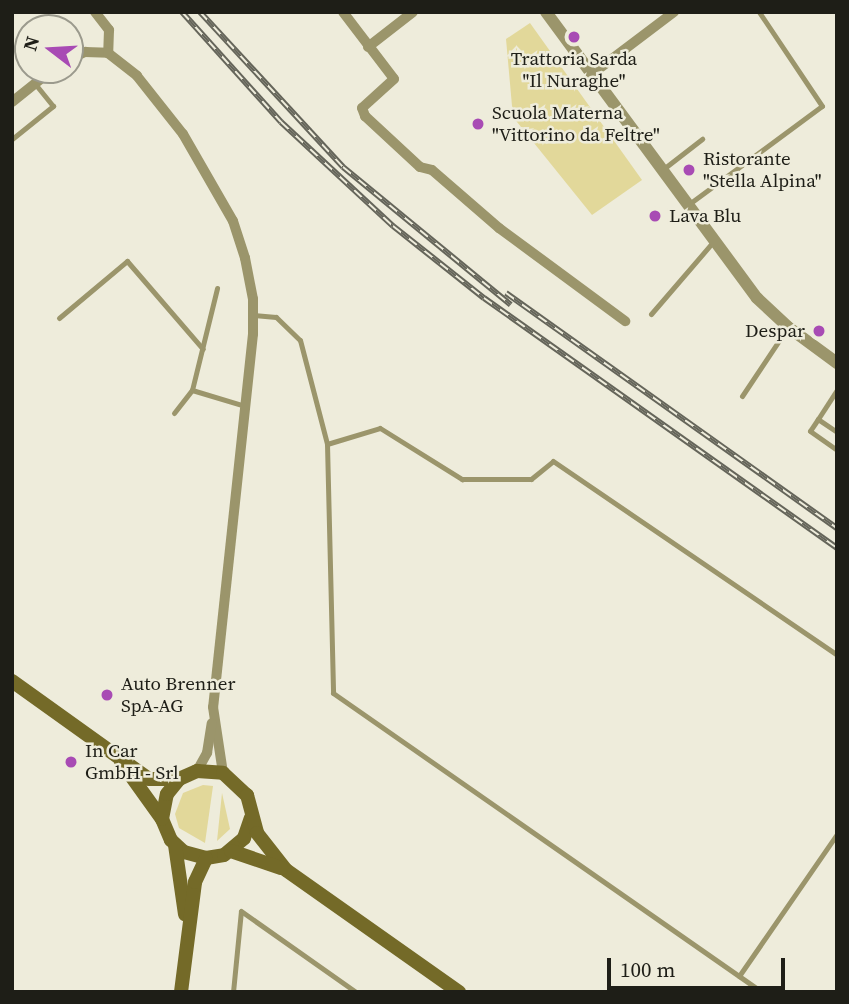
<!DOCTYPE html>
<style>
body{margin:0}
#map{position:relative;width:849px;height:1004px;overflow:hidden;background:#eeecdb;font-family:"Source Serif 4",serif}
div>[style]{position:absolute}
.green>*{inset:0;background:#e2d89a}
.service>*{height:5px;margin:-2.5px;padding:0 2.5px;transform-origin:2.5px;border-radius:2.5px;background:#9b956b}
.minor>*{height:10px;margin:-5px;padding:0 5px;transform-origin:5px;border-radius:5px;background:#9b956b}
.tertiary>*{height:12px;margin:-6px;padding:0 6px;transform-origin:6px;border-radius:6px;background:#9b956b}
.secondary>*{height:14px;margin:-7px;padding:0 7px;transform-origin:7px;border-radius:7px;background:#746a28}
.rail>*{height:6px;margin-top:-3px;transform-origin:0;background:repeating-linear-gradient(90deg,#eeecdb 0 10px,#65655a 0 20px);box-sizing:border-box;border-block:2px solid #65655a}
.dots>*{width:19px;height:19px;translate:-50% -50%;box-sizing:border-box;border:4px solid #eeecdb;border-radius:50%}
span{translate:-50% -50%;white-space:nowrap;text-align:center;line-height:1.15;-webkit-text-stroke:5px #eeecdb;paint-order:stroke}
.poi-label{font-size:19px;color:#1e1e17}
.left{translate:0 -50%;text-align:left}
.right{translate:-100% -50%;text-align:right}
.frame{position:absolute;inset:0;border:14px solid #1e1e17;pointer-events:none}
.north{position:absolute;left:14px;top:14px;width:70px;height:70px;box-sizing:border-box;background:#eeecdb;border:2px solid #9b9a8d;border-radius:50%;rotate:287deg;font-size:19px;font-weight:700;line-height:28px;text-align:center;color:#1e1e17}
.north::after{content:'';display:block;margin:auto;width:24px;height:32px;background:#a84bb4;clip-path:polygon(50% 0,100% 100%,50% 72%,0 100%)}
.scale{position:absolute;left:607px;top:958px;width:178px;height:32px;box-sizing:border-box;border:4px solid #1e1e17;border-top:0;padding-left:9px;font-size:21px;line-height:24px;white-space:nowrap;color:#1e1e17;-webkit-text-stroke:5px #eeecdb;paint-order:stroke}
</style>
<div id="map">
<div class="green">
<i style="clip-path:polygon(530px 23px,642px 180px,592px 215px,513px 117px,506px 39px)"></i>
<i style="clip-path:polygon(203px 785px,213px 786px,205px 843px,179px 828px,175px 814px,183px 793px)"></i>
<i style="clip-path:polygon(222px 793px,230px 829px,217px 841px)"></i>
</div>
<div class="service">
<i style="left:12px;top:139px;width:53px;rotate:-38.8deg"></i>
<i style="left:53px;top:106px;width:28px;rotate:-129deg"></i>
<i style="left:662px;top:170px;width:51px;rotate:-37.8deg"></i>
<i style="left:689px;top:204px;width:165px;rotate:-36.4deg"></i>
<i style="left:822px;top:106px;width:113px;rotate:-123.8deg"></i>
<i style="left:651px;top:314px;width:95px;rotate:-49.3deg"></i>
<i style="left:253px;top:315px;width:23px;rotate:5deg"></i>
<i style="left:276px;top:317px;width:33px;rotate:44deg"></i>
<i style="left:300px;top:340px;width:107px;rotate:75.4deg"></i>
<i style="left:327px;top:444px;width:55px;rotate:-16.8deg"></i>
<i style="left:380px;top:428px;width:97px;rotate:31.9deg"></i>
<i style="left:462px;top:479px;width:69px"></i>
<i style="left:531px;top:479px;width:28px;rotate:-39deg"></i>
<i style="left:553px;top:461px;width:344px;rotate:34.3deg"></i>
<i style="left:59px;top:318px;width:89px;rotate:-40deg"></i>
<i style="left:127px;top:261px;width:116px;rotate:49.2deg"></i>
<i style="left:192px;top:390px;width:55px;rotate:16.8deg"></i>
<i style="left:742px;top:396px;width:83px;rotate:-56.3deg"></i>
<i style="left:174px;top:413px;width:29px;rotate:-52deg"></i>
<i style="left:192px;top:390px;width:105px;rotate:-76.2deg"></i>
<i style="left:818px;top:419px;width:35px;rotate:-57deg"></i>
<i style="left:837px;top:432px;width:23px;rotate:-146deg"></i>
<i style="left:818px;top:419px;width:14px;rotate:124deg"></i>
<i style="left:810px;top:431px;width:33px;rotate:35deg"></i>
<i style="left:327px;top:444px;width:249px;rotate:88.6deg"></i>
<i style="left:333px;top:693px;width:523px;rotate:34.88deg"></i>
<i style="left:739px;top:976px;width:173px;rotate:-55.4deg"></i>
<i style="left:233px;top:992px;width:81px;rotate:-84.4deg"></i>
<i style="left:241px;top:911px;width:141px;rotate:35.2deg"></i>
</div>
<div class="minor">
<i style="left:95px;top:12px;width:23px;rotate:52deg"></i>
<i style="left:109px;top:30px;width:23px;rotate:92deg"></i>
<i style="left:343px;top:12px;width:84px;rotate:52.7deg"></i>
<i style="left:394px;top:79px;width:43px;rotate:137.8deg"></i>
<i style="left:362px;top:108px;width:9px;rotate:69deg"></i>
<i style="left:365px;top:116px;width:75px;rotate:42.8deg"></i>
<i style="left:420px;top:167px;width:12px;rotate:14deg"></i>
<i style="left:432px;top:170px;width:89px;rotate:40.9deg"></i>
<i style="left:499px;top:228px;width:157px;rotate:36.4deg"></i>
<i style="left:368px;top:47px;width:57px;rotate:-37.9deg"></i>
<i style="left:70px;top:59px;width:17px;rotate:-25deg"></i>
<i style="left:85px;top:52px;width:23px;rotate:2deg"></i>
<i style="left:108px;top:53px;width:37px;rotate:38deg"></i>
<i style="left:137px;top:76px;width:74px;rotate:51.6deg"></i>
<i style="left:183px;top:134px;width:100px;rotate:60.1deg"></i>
<i style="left:233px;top:221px;width:39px;rotate:72deg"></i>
<i style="left:245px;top:258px;width:42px;rotate:79deg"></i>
<i style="left:253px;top:299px;width:35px;rotate:90deg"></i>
<i style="left:253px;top:334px;width:375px;rotate:96.1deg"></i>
<i style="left:213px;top:707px;width:67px;rotate:81.4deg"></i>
<i style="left:592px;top:74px;width:103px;rotate:-37.1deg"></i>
<i style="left:12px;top:102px;width:51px;rotate:-38.7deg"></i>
<i style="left:197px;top:771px;width:21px;rotate:-61deg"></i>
<i style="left:207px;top:753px;width:30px;rotate:-81deg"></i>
</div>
<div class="tertiary">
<i style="left:546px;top:12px;width:355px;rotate:53.6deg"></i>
<i style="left:757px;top:298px;width:42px;rotate:43.1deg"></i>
<i style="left:788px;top:327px;width:61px;rotate:36.3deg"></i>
</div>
<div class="secondary">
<i style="left:12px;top:681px;width:168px;rotate:35.6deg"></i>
<i style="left:149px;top:779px;width:30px"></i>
<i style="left:121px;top:762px;width:70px;rotate:54.3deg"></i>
<i style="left:162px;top:819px;width:23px;rotate:67deg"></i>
<i style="left:171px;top:840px;width:18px;rotate:43deg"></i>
<i style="left:184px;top:852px;width:23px;rotate:15deg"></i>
<i style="left:206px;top:858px;width:18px;rotate:-9deg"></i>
<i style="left:224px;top:855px;width:26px;rotate:-40deg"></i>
<i style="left:244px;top:838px;width:21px;rotate:-71deg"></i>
<i style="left:162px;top:819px;width:25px;rotate:-79deg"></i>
<i style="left:167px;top:794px;width:19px;rotate:-51deg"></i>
<i style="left:179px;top:779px;width:20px;rotate:-24deg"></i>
<i style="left:197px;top:771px;width:26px;rotate:4deg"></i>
<i style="left:223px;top:773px;width:33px;rotate:43deg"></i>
<i style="left:247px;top:795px;width:39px;rotate:75deg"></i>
<i style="left:257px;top:833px;width:47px;rotate:51.9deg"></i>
<i style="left:286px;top:870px;width:212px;rotate:35.2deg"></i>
<i style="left:175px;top:845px;width:70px;rotate:81.8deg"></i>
<i style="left:231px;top:851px;width:53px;rotate:18.8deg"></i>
<i style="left:181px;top:992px;width:111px;rotate:-82.7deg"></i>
<i style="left:195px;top:882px;width:26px;rotate:-65deg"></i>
</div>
<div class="rail">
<i style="left:182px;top:12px;width:148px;rotate:48deg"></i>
<i style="left:281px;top:122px;width:153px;rotate:42.9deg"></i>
<i style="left:393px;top:226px;width:116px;rotate:38.4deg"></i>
<i style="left:484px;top:298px;width:433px;rotate:35.3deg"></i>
<i style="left:200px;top:12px;width:211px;rotate:47.3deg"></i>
<i style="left:343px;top:167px;width:217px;rotate:39.4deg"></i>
<i style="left:506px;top:293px;width:406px;rotate:35.4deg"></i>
</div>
<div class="dots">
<i style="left:574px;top:37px;background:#a84bb4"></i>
<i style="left:478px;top:124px;background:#a84bb4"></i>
<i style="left:689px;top:170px;background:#a84bb4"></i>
<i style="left:655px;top:216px;background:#a84bb4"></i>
<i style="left:819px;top:331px;background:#a84bb4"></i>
<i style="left:107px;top:695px;background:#a84bb4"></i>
<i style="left:71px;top:762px;background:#a84bb4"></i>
</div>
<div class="poi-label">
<span style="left:574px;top:70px">Trattoria Sarda<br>"Il Nuraghe"</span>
<span class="left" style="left:492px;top:124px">Scuola Materna<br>"Vittorino da Feltre"</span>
<span class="left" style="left:703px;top:170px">Ristorante<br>"Stella Alpina"</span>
<span class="left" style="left:669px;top:216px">Lava Blu</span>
<span class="right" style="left:805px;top:331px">Despar</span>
<span class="left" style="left:121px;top:695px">Auto Brenner<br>SpA-AG</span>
<span class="left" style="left:85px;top:762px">In Car<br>GmbH - Srl</span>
</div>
<div class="frame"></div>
<div class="north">N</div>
<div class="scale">100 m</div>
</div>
